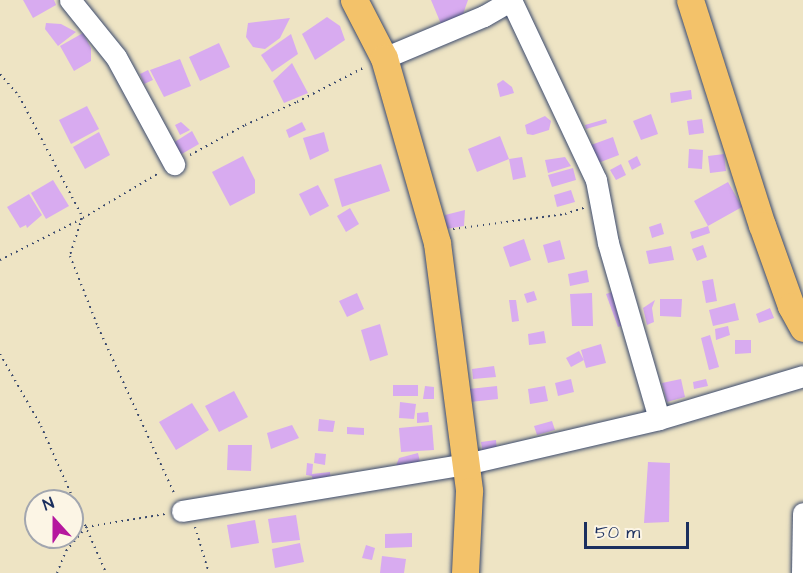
<!DOCTYPE html>
<style>
body{margin:0}
#map{position:relative;width:803px;height:573px;overflow:hidden;background:#eee4c4;font-family:"Architects Daughter",sans-serif}
div>[style]{position:absolute}
.building>*{inset:0;background:#d8abf0}
.path>*{height:2px;margin-top:-1px;transform-origin:0;background:repeating-linear-gradient(90deg,#3b4a6d 0 1.5px,transparent 0 6px)}
.roads{filter:drop-shadow(0 0 2px #3b4a6d) drop-shadow(0 0 2px #3b4a6d)}
.minor>*{height:21px;margin:-10.5px;padding:0 10.5px;transform-origin:10.5px;border-radius:10.5px;background:#fff}
.major>*{height:27px;margin:-13.5px;padding:0 13.5px;transform-origin:13.5px;border-radius:13.5px;background:#f3c26a}
span{translate:-50% -50%;white-space:nowrap;text-align:center;line-height:1.15;-webkit-text-stroke:6px #fcf5e5;paint-order:stroke}
.north{position:absolute;left:24px;top:489px;width:60px;height:60px;box-sizing:border-box;background:#fcf5e5;border:2px solid #a2a6af;border-radius:50%;rotate:339deg;font-size:16px;font-weight:700;line-height:24px;text-align:center;color:#1b2f5e}
.north::after{content:'';display:block;margin:auto;width:21px;height:27px;background:#b5179e;clip-path:polygon(50% 0,100% 100%,50% 72%,0 100%)}
.scale{position:absolute;left:584px;top:522px;width:105px;height:27px;box-sizing:border-box;border:3px solid #1b2f5e;border-top:0;padding-left:8px;font-size:18px;line-height:21px;white-space:nowrap;color:#1b2f5e;-webkit-text-stroke:4px #fcf5e5;paint-order:stroke}
</style>
<div id="map">
<div class="building">
<i style="clip-path:polygon(23px 0,54px 0,56px 5px,33px 18px)"></i>
<i style="clip-path:polygon(431px 0,468px 0,462px 17px,441px 24px)"></i>
<i style="clip-path:polygon(327px 17px,340px 26px,345px 40px,315px 60px,302px 34px)"></i>
<i style="clip-path:polygon(290px 18px,280px 38px,265px 49px,253px 47px,246px 37px,248px 23px)"></i>
<i style="clip-path:polygon(46px 23px,61px 24px,76px 32px,58px 46px,45px 29px)"></i>
<i style="clip-path:polygon(83px 33px,91px 48px,91px 61px,74px 71px,60px 46px)"></i>
<i style="clip-path:polygon(291px 34px,298px 54px,272px 72px,261px 55px)"></i>
<i style="clip-path:polygon(219px 43px,230px 67px,200px 81px,189px 57px)"></i>
<i style="clip-path:polygon(180px 59px,191px 86px,164px 97px,150px 70px)"></i>
<i style="clip-path:polygon(292px 63px,308px 93px,284px 103px,273px 81px)"></i>
<i style="clip-path:polygon(148px 70px,153px 80px,144px 84px,140px 74px)"></i>
<i style="clip-path:polygon(503px 80px,512px 87px,514px 93px,500px 97px,497px 84px)"></i>
<i style="clip-path:polygon(691px 90px,692px 99px,671px 103px,670px 93px)"></i>
<i style="clip-path:polygon(87px 106px,99px 129px,71px 144px,59px 120px)"></i>
<i style="clip-path:polygon(651px 114px,658px 134px,641px 140px,633px 121px)"></i>
<i style="clip-path:polygon(545px 116px,551px 121px,549px 130px,533px 135px,527px 134px,525px 125px)"></i>
<i style="clip-path:polygon(606px 119px,607px 123px,586px 129px,585px 125px)"></i>
<i style="clip-path:polygon(702px 119px,704px 133px,689px 135px,687px 121px)"></i>
<i style="clip-path:polygon(181px 122px,190px 130px,180px 135px,175px 125px)"></i>
<i style="clip-path:polygon(302px 122px,306px 130px,289px 138px,286px 130px)"></i>
<i style="clip-path:polygon(192px 131px,199px 144px,180px 155px,173px 143px)"></i>
<i style="clip-path:polygon(99px 132px,110px 155px,85px 169px,73px 147px)"></i>
<i style="clip-path:polygon(324px 132px,329px 151px,310px 160px,303px 138px)"></i>
<i style="clip-path:polygon(500px 136px,509px 159px,477px 172px,468px 149px)"></i>
<i style="clip-path:polygon(613px 137px,619px 155px,598px 163px,591px 145px)"></i>
<i style="clip-path:polygon(689px 149px,703px 150px,702px 169px,688px 168px)"></i>
<i style="clip-path:polygon(724px 154px,726px 171px,710px 173px,708px 156px)"></i>
<i style="clip-path:polygon(243px 156px,255px 180px,255px 193px,230px 206px,212px 172px)"></i>
<i style="clip-path:polygon(637px 156px,641px 165px,632px 170px,628px 161px)"></i>
<i style="clip-path:polygon(522px 157px,526px 177px,513px 180px,509px 159px)"></i>
<i style="clip-path:polygon(565px 157px,571px 166px,548px 173px,545px 160px)"></i>
<i style="clip-path:polygon(381px 164px,390px 191px,342px 207px,334px 179px)"></i>
<i style="clip-path:polygon(621px 164px,626px 175px,616px 180px,610px 170px)"></i>
<i style="clip-path:polygon(573px 168px,576px 180px,552px 187px,548px 175px)"></i>
<i style="clip-path:polygon(53px 180px,69px 206px,46px 219px,31px 193px)"></i>
<i style="clip-path:polygon(728px 182px,742px 207px,708px 226px,710px 233px,692px 239px,690px 232px,708px 226px,694px 201px)"></i>
<i style="clip-path:polygon(318px 185px,329px 206px,310px 216px,299px 194px)"></i>
<i style="clip-path:polygon(571px 190px,575px 202px,557px 207px,554px 195px)"></i>
<i style="clip-path:polygon(29px 194px,42px 215px,27px 228px,26px 225px,20px 228px,7px 207px)"></i>
<i style="clip-path:polygon(350px 208px,359px 224px,346px 232px,337px 216px)"></i>
<i style="clip-path:polygon(465px 210px,464px 226px,446px 229px,445px 215px)"></i>
<i style="clip-path:polygon(661px 223px,664px 234px,652px 238px,649px 227px)"></i>
<i style="clip-path:polygon(524px 239px,531px 260px,510px 267px,503px 247px)"></i>
<i style="clip-path:polygon(560px 240px,565px 259px,548px 263px,543px 245px)"></i>
<i style="clip-path:polygon(703px 245px,707px 257px,697px 261px,692px 249px)"></i>
<i style="clip-path:polygon(671px 246px,674px 260px,649px 264px,646px 251px)"></i>
<i style="clip-path:polygon(587px 270px,589px 282px,570px 286px,568px 274px)"></i>
<i style="clip-path:polygon(713px 279px,717px 301px,706px 303px,702px 281px)"></i>
<i style="clip-path:polygon(621px 289px,632px 322px,618px 327px,606px 294px)"></i>
<i style="clip-path:polygon(534px 291px,537px 300px,527px 303px,524px 294px)"></i>
<i style="clip-path:polygon(357px 293px,364px 309px,347px 317px,339px 301px)"></i>
<i style="clip-path:polygon(592px 293px,593px 326px,572px 326px,570px 294px)"></i>
<i style="clip-path:polygon(660px 299px,682px 299px,681px 317px,660px 316px)"></i>
<i style="clip-path:polygon(509px 300px,516px 300px,519px 321px,512px 322px)"></i>
<i style="clip-path:polygon(655px 300px,652px 308px,654px 322px,647px 325px,643px 308px)"></i>
<i style="clip-path:polygon(735px 303px,739px 320px,713px 326px,709px 310px)"></i>
<i style="clip-path:polygon(770px 308px,774px 318px,759px 323px,756px 314px)"></i>
<i style="clip-path:polygon(380px 324px,388px 355px,370px 361px,361px 330px)"></i>
<i style="clip-path:polygon(728px 326px,730px 335px,716px 340px,715px 329px)"></i>
<i style="clip-path:polygon(544px 331px,546px 343px,529px 345px,528px 334px)"></i>
<i style="clip-path:polygon(710px 335px,719px 367px,709px 370px,701px 338px)"></i>
<i style="clip-path:polygon(735px 340px,751px 340px,751px 353px,735px 354px)"></i>
<i style="clip-path:polygon(601px 344px,606px 363px,586px 368px,581px 350px)"></i>
<i style="clip-path:polygon(579px 351px,584px 360px,571px 367px,566px 358px)"></i>
<i style="clip-path:polygon(494px 366px,496px 377px,473px 379px,472px 369px)"></i>
<i style="clip-path:polygon(571px 379px,574px 392px,558px 396px,555px 383px)"></i>
<i style="clip-path:polygon(681px 379px,685px 397px,667px 402px,662px 383px)"></i>
<i style="clip-path:polygon(706px 379px,708px 386px,694px 389px,693px 382px)"></i>
<i style="clip-path:polygon(393px 385px,418px 385px,418px 396px,393px 396px)"></i>
<i style="clip-path:polygon(425px 386px,434px 387px,434px 399px,423px 399px)"></i>
<i style="clip-path:polygon(497px 386px,498px 399px,470px 402px,469px 389px)"></i>
<i style="clip-path:polygon(545px 386px,548px 401px,530px 404px,528px 389px)"></i>
<i style="clip-path:polygon(234px 391px,248px 417px,219px 432px,205px 406px)"></i>
<i style="clip-path:polygon(400px 402px,416px 404px,414px 419px,399px 418px)"></i>
<i style="clip-path:polygon(192px 403px,209px 430px,176px 450px,159px 422px)"></i>
<i style="clip-path:polygon(428px 412px,429px 422px,417px 423px,417px 413px)"></i>
<i style="clip-path:polygon(319px 419px,335px 421px,333px 432px,318px 431px)"></i>
<i style="clip-path:polygon(552px 421px,555px 430px,537px 435px,534px 426px)"></i>
<i style="clip-path:polygon(292px 425px,299px 438px,271px 449px,267px 433px)"></i>
<i style="clip-path:polygon(432px 425px,434px 450px,401px 452px,399px 428px)"></i>
<i style="clip-path:polygon(347px 427px,364px 428px,364px 435px,347px 434px)"></i>
<i style="clip-path:polygon(496px 440px,497px 452px,483px 454px,481px 442px)"></i>
<i style="clip-path:polygon(228px 445px,252px 445px,251px 471px,227px 470px)"></i>
<i style="clip-path:polygon(315px 453px,326px 454px,325px 465px,314px 463px)"></i>
<i style="clip-path:polygon(418px 453px,421px 467px,394px 471px,399px 458px)"></i>
<i style="clip-path:polygon(648px 462px,670px 463px,669px 522px,644px 523px)"></i>
<i style="clip-path:polygon(307px 463px,313px 464px,312px 474px,330px 472px,331px 484px,313px 485px,312px 476px,306px 475px)"></i>
<i style="clip-path:polygon(296px 515px,300px 540px,272px 543px,268px 519px)"></i>
<i style="clip-path:polygon(255px 520px,259px 543px,231px 548px,227px 525px)"></i>
<i style="clip-path:polygon(412px 533px,412px 547px,385px 548px,385px 534px)"></i>
<i style="clip-path:polygon(300px 543px,304px 562px,275px 568px,272px 549px)"></i>
<i style="clip-path:polygon(366px 545px,375px 548px,372px 560px,362px 558px)"></i>
<i style="clip-path:polygon(382px 556px,406px 559px,404px 573px,380px 573px)"></i>
</div>
<div class="path">
<i style="left:0;top:74px;width:29px;rotate:49deg"></i>
<i style="left:19px;top:96px;width:138px;rotate:62.3deg"></i>
<i style="left:83px;top:218px;width:88px;rotate:-30.6deg"></i>
<i style="left:190px;top:155px;width:63px;rotate:-28.6deg"></i>
<i style="left:245px;top:125px;width:57px;rotate:-23.9deg"></i>
<i style="left:297px;top:102px;width:76px;rotate:-27.2deg"></i>
<i style="left:82px;top:218px;width:40px;rotate:108deg"></i>
<i style="left:70px;top:256px;width:76px;rotate:68.5deg"></i>
<i style="left:98px;top:327px;width:185px;rotate:65.4deg"></i>
<i style="left:453px;top:229px;width:113px;rotate:-7.6deg"></i>
<i style="left:565px;top:214px;width:20px;rotate:-18deg"></i>
<i style="left:0;top:260px;width:93px;rotate:-26.8deg"></i>
<i style="left:0;top:354px;width:83px;rotate:60.3deg"></i>
<i style="left:41px;top:426px;width:161px;rotate:66.1deg"></i>
<i style="left:195px;top:527px;width:48px;rotate:73.1deg"></i>
<i style="left:57px;top:573px;width:24px;rotate:-68deg"></i>
<i style="left:66px;top:551px;width:31px;rotate:-50deg"></i>
<i style="left:86px;top:527px;width:80px;rotate:-9.3deg"></i>
</div>
<div class="roads">
<div class="minor">
<i style="left:70px;top:0;width:73px;rotate:51.1deg"></i>
<i style="left:116px;top:57px;width:122px;rotate:61.5deg"></i>
<i style="left:511px;top:0;width:199px;rotate:64.7deg"></i>
<i style="left:596px;top:180px;width:64px;rotate:79.2deg"></i>
<i style="left:608px;top:243px;width:183px;rotate:73.8deg"></i>
<i style="left:384px;top:58px;width:108px;rotate:-22.8deg"></i>
<i style="left:484px;top:16px;width:32px;rotate:-30deg"></i>
<i style="left:182px;top:511px;width:288px;rotate:-9.4deg"></i>
<i style="left:466px;top:464px;width:198px;rotate:-13.1deg"></i>
<i style="left:659px;top:419px;width:150px;rotate:-16.6deg"></i>
<i style="left:802px;top:573px;width:60px;rotate:-89deg"></i>
</div>
<div class="major">
<i style="left:354px;top:0;width:65px;rotate:62.7deg"></i>
<i style="left:384px;top:58px;width:192px;rotate:74deg"></i>
<i style="left:437px;top:243px;width:250px;rotate:82.6deg"></i>
<i style="left:469px;top:491px;width:82px;rotate:92.8deg"></i>
<i style="left:690px;top:0;width:236px;rotate:72.3deg"></i>
<i style="left:762px;top:225px;width:86px;rotate:70.3deg"></i>
<i style="left:791px;top:306px;width:25px;rotate:61deg"></i>
</div>
</div>
<div class="north">N</div>
<div class="scale">50 m</div>
</div>
